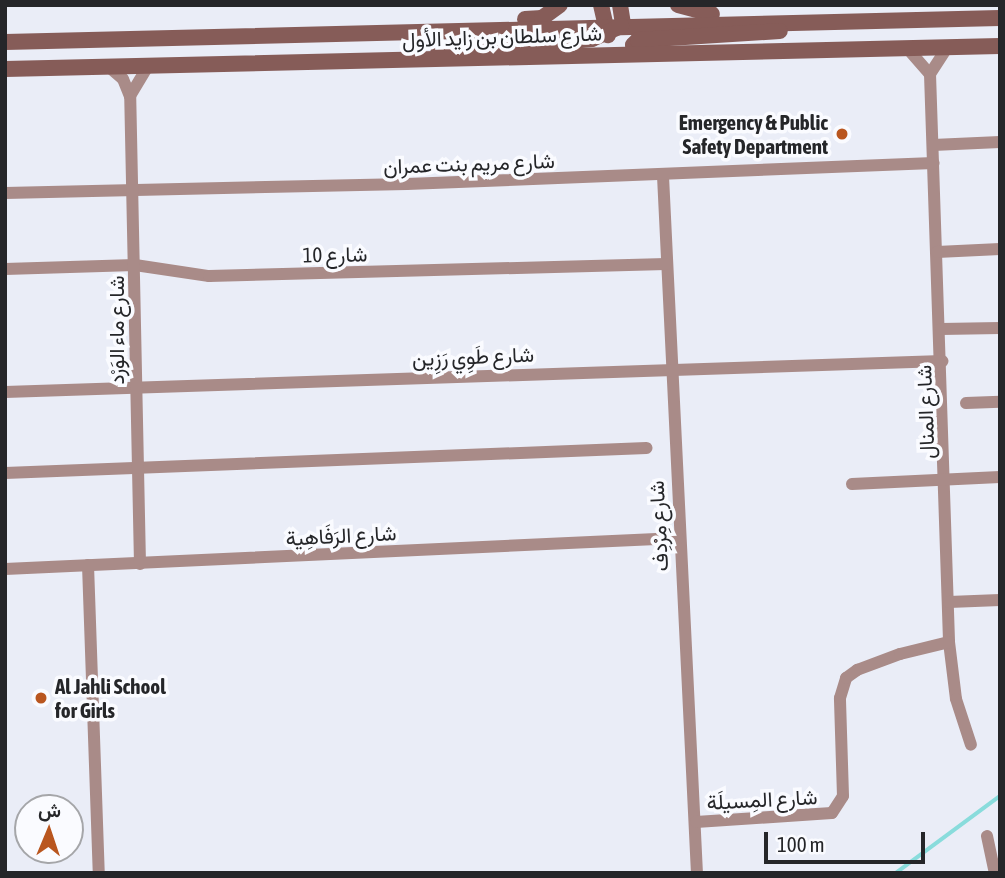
<!DOCTYPE html>
<meta charset="utf-8">
<style>
body{margin:0}
#map{position:relative;width:1005px;height:878px;overflow:hidden;background:#eaedf7;font-family:"Asap Condensed",Vazirmatn,sans-serif}
div>[style]{position:absolute}
.stream>*{height:3.5px;margin:-1.75px;padding:0 1.75px;transform-origin:1.75px;border-radius:1.75px;background:#89dcdc}
.street>*{height:12px;margin:-6px;padding:0 6px;transform-origin:6px;border-radius:6px;background:#a98b88}
.secondary>*{height:16px;margin:-8px;padding:0 8px;transform-origin:8px;border-radius:8px;background:#865c58}
.dots>*{width:19px;height:19px;translate:-50% -50%;box-sizing:border-box;border:4px solid #fafbff;border-radius:50%}
span{translate:-50% -50%;white-space:nowrap;text-align:center;line-height:1.15;-webkit-text-stroke:7px #fafbff;paint-order:stroke}
.street-label{font-size:21px;color:#252629}
.poi-label{font-size:21px;color:#252629;font-weight:700}
.right{translate:-100% -50%;text-align:right}
.left{translate:0 -50%;text-align:left}
.frame{position:absolute;inset:0;border:7px solid #252629;pointer-events:none}
.north{position:absolute;left:14px;top:794px;width:70px;height:70px;box-sizing:border-box;background:#fafbff;border:2px solid #a5a6a9;border-radius:50%;rotate:2deg;font-size:19px;font-weight:700;line-height:28px;text-align:center;color:#252629}
.north::after{content:'';display:block;margin:auto;width:24px;height:32px;background:#b9561f;clip-path:polygon(50% 0,100% 100%,50% 72%,0 100%)}
.scale{position:absolute;left:764px;top:832px;width:161px;height:32px;box-sizing:border-box;border:4px solid #252629;border-top:0;padding-left:9px;font-size:21px;line-height:24px;white-space:nowrap;color:#252629;-webkit-text-stroke:5px #fafbff;paint-order:stroke}
</style>
<div id="map">
<div class="stream">
<i style="left:896px;top:873px;width:129px;rotate:-36.5deg"></i>
</div>
<div class="street">
<i style="left:908px;top:49px;width:33px;rotate:49deg"></i>
<i style="left:930px;top:74px;width:568px;rotate:88.08deg"></i>
<i style="left:949px;top:642px;width:57px;rotate:83deg"></i>
<i style="left:956px;top:699px;width:48px;rotate:71.9deg"></i>
<i style="left:109px;top:67px;width:18px;rotate:41deg"></i>
<i style="left:123px;top:79px;width:18px;rotate:68deg"></i>
<i style="left:930px;top:74px;width:31px;rotate:-57deg"></i>
<i style="left:933px;top:145px;width:67px;rotate:-2.6deg"></i>
<i style="left:663px;top:176px;width:698px;rotate:87.21deg"></i>
<i style="left:5px;top:193px;width:402px;rotate:-1.3deg"></i>
<i style="left:407px;top:184px;width:527px;rotate:-2.28deg"></i>
<i style="left:937px;top:252px;width:63px;rotate:-2.7deg"></i>
<i style="left:5px;top:269px;width:130px;rotate:-1.8deg"></i>
<i style="left:135px;top:265px;width:75px;rotate:8.5deg"></i>
<i style="left:209px;top:276px;width:457px;rotate:-1.5deg"></i>
<i style="left:941px;top:329px;width:59px;rotate:-1deg"></i>
<i style="left:5px;top:392px;width:938px;rotate:-1.89deg"></i>
<i style="left:966px;top:403px;width:34px;rotate:-2deg"></i>
<i style="left:5px;top:473px;width:642px;rotate:-2.23deg"></i>
<i style="left:852px;top:484px;width:148px;rotate:-2.7deg"></i>
<i style="left:140px;top:564px;width:468px;rotate:-91.2deg"></i>
<i style="left:130px;top:96px;width:35px;rotate:-59deg"></i>
<i style="left:88px;top:565px;width:308px;rotate:88deg"></i>
<i style="left:5px;top:569px;width:674px;rotate:-2.64deg"></i>
<i style="left:949px;top:602px;width:51px;rotate:-2.2deg"></i>
<i style="left:696px;top:822px;width:136px;rotate:-3.8deg"></i>
<i style="left:832px;top:813px;width:20px;rotate:-57deg"></i>
<i style="left:843px;top:796px;width:98px;rotate:-91.8deg"></i>
<i style="left:840px;top:698px;width:21px;rotate:-73deg"></i>
<i style="left:846px;top:678px;width:14px;rotate:-36deg"></i>
<i style="left:857px;top:670px;width:46px;rotate:-20.4deg"></i>
<i style="left:900px;top:654px;width:50px;rotate:-13.8deg"></i>
<i style="left:987px;top:836px;width:38px;rotate:78deg"></i>
</div>
<div class="secondary">
<i style="left:601px;top:5px;width:31px;rotate:77deg"></i>
<i style="left:620px;top:5px;width:19px;rotate:81deg"></i>
<i style="left:678px;top:5px;width:35px;rotate:15deg"></i>
<i style="left:525px;top:19px;width:17px;rotate:-3deg"></i>
<i style="left:542px;top:18px;width:22px;rotate:-36deg"></i>
<i style="left:5px;top:42px;width:995px;rotate:-1.38deg"></i>
<i style="left:438px;top:53px;width:155px;rotate:-5.2deg"></i>
<i style="left:592px;top:39px;width:32px;rotate:-24deg"></i>
<i style="left:638px;top:54px;width:10px;rotate:-119deg"></i>
<i style="left:633px;top:45px;width:7px;rotate:-45deg"></i>
<i style="left:638px;top:40px;width:142px;rotate:-3.6deg"></i>
<i style="left:5px;top:69px;width:995px;rotate:-1.32deg"></i>
</div>
<div class="dots">
<i style="left:842px;top:134px;background:#b9561f"></i>
<i style="left:41px;top:698px;background:#b9561f"></i>
</div>
<div class="street-label">
<span style="left:502px;top:36px;rotate:-2deg">شارع سلطان بن زايد الأول</span>
<span style="left:469px;top:163px;rotate:-2deg">شارع مريم بنت عمران</span>
<span style="left:335px;top:254px;rotate:-1deg">شارع 10</span>
<span style="left:116px;top:330px;rotate:-90deg">شارع ماء الوَرْد</span>
<span style="left:473px;top:356px;rotate:-2deg">شارع طَوِي رَزِين</span>
<span style="left:925px;top:412px;rotate:-92deg">شارع المنال</span>
<span style="left:658px;top:526px;rotate:-93deg">شارع مِرْدِف</span>
<span style="left:341px;top:535px;rotate:-3deg">شارع الرَفَاهِية</span>
<span style="left:762px;top:799px;rotate:-3deg">شارع المِسيلَة</span>
</div>
<div class="poi-label">
<span class="right" style="left:828px;top:134px">Emergency &amp; Public<br>Safety Department</span>
<span class="left" style="left:55px;top:698px">Al Jahli School<br>for Girls</span>
</div>
<div class="frame"></div>
<div class="north">ش</div>
<div class="scale">100 m</div>
</div>
